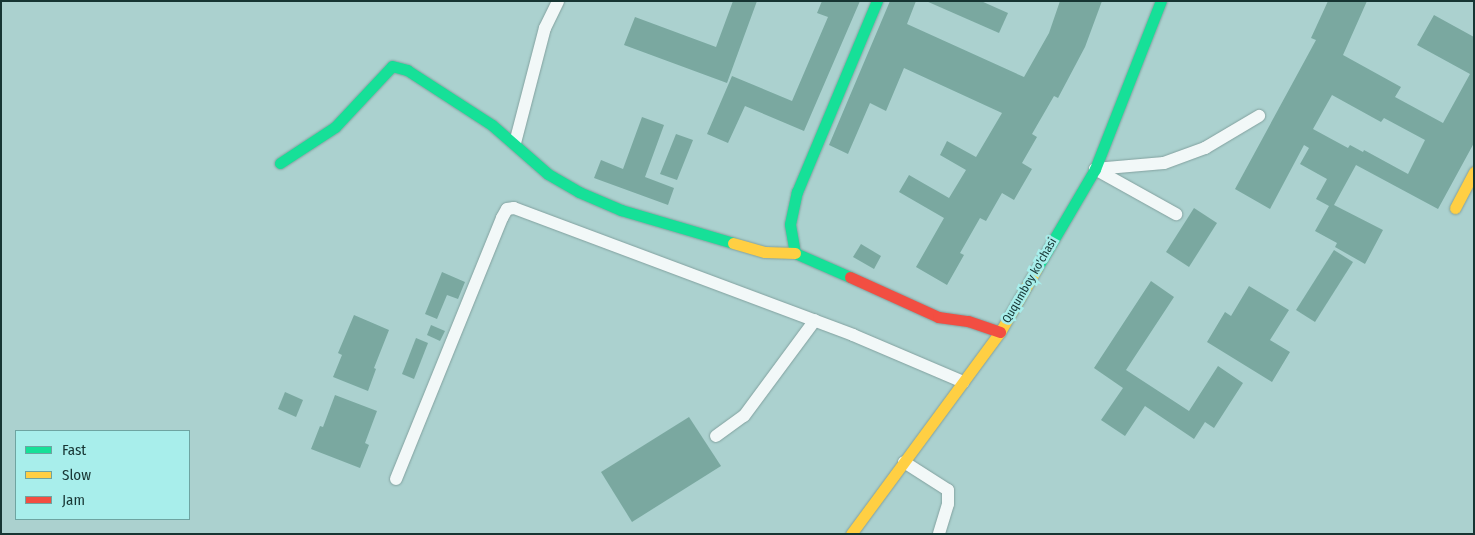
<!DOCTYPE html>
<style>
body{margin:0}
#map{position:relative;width:1475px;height:535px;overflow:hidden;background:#abd1cf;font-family:"Fira Sans Condensed",sans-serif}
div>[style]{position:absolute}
.building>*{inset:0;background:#7aa8a0}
.roads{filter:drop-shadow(0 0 1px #82a19f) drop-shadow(0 0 1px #82a19f)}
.lane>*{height:12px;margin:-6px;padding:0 6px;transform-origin:6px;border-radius:6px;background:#f2f8f8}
.fast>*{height:11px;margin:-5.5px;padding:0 5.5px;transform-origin:5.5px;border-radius:5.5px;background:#16e098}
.slow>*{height:11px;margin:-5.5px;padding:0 5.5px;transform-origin:5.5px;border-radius:5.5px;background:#ffcf43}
.jam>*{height:11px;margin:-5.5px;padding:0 5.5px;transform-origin:5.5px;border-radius:5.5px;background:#f24e42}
span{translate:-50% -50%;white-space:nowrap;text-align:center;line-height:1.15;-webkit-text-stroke:5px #a8eeeb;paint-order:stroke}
.street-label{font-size:12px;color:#173533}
.frame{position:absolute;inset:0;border:2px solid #173533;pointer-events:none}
.legend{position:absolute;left:15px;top:430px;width:175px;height:90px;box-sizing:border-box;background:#a8eeeb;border:1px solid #6ea4a1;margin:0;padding:6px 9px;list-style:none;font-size:15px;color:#173533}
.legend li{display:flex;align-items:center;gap:10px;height:25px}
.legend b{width:25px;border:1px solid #6ea4a1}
</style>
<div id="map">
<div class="building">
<i style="clip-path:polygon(733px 1px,757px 1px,727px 83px,624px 45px,635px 17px,716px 47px)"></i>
<i style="clip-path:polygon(822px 1px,860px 1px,804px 131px,745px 106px,728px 143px,707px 134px,732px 76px,792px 101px,828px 17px,817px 13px)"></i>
<i style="clip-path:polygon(890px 1px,916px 1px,907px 24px,1024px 77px,1049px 33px,1060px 1px,1102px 1px,1085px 47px,1058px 98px,1054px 96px,1032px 134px,1037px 137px,1022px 163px,1032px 169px,1014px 200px,1002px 193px,986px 221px,980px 218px,960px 253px,964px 255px,947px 285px,916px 267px,944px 218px,899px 192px,909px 175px,949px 198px,966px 170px,940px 155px,947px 141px,976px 157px,1002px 113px,904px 68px,886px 111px,870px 103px,848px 154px,829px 145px)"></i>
<i style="clip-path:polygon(926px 1px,981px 1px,1008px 13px,999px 33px)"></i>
<i style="clip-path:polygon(evenodd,1328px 1px,1367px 1px,1343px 55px,1401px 87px,1395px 97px,1443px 123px,1470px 74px,1417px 45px,1434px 15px,1474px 37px,1474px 143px,1438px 209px,1356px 165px,1334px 205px,1383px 230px,1365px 264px,1335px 247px,1337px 243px,1315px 231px,1329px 206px,1316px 199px,1327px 179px,1300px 164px,1309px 148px,1304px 145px,1270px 209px,1235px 189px,1316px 40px,1311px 38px,1328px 1px,1332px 95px,1381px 122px,1384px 118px,1425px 140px,1408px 174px,1364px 150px,1363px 152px,1350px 145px,1348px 148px,1313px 129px,1332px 95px)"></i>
<i style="clip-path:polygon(642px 117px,664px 125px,645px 177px,674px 188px,668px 205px,594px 178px,601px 160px,623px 169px)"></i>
<i style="clip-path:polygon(676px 134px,693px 140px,677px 180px,660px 174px)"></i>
<i style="clip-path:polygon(1194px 208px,1217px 223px,1189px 267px,1166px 252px)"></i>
<i style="clip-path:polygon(861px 244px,881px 256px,874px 269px,853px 257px)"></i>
<i style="clip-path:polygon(1334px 250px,1353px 262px,1315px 322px,1296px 310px)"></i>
<i style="clip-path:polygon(442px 272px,465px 282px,458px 299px,447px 295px,437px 319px,425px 314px)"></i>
<i style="clip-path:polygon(1151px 281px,1174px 297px,1126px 370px,1189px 411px,1218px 366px,1243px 383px,1214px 428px,1205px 422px,1194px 439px,1145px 406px,1125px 436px,1101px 420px,1123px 388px,1094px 368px)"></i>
<i style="clip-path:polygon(1249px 286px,1289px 310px,1270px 340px,1290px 352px,1272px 382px,1207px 342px,1225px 312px,1231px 316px)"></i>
<i style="clip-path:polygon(354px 315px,389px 330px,374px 368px,376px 369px,368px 391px,333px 377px,342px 355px,338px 353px)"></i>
<i style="clip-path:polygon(431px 325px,445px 331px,440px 341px,427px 335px)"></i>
<i style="clip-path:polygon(416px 338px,428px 343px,414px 379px,402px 374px)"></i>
<i style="clip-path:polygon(285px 392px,303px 400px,296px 417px,278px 409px)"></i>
<i style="clip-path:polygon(335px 395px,377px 411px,365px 443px,369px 445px,360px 468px,311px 449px,320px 426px,323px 427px)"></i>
<i style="clip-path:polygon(689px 417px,721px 466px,632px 522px,601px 472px)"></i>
</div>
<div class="roads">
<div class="lane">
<i style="left:515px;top:143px;width:119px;rotate:-75.4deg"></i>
<i style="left:545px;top:28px;width:30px;rotate:-64deg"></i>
<i style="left:1095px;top:169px;width:69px;rotate:-5deg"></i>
<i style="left:1164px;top:163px;width:44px;rotate:-20.1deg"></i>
<i style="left:1205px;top:148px;width:63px;rotate:-30.7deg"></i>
<i style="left:1095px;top:169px;width:93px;rotate:29.1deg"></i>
<i style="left:716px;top:436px;width:34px;rotate:-36deg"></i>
<i style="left:744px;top:416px;width:119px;rotate:-53.5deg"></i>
<i style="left:904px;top:462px;width:52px;rotate:32.5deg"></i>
<i style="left:948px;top:490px;width:14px;rotate:90deg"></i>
<i style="left:948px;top:504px;width:31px;rotate:107deg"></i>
<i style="left:396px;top:479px;width:282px;rotate:-67.9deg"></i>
<i style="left:502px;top:218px;width:10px;rotate:-61deg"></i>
<i style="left:507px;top:209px;width:7px;rotate:-8deg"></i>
<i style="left:514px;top:208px;width:362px;rotate:20.5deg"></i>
<i style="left:853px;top:335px;width:120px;rotate:23.1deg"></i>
</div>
<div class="fast">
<i style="left:280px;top:163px;width:66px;rotate:-33.2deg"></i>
<i style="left:335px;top:127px;width:83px;rotate:-46.9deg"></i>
<i style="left:392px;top:66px;width:16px;rotate:15deg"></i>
<i style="left:407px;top:70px;width:101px;rotate:32.9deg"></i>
<i style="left:492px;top:125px;width:74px;rotate:41.2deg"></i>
<i style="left:548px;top:174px;width:36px;rotate:30deg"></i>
<i style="left:579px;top:192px;width:46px;rotate:23.2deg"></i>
<i style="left:621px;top:210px;width:117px;rotate:16.4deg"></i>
<i style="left:1037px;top:268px;width:115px;rotate:-59.6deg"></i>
<i style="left:1095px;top:169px;width:180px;rotate:-68.6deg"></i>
<i style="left:850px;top:277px;width:60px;rotate:-156.4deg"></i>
<i style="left:795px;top:253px;width:29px;rotate:-100deg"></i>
<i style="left:790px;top:224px;width:33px;rotate:-78deg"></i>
<i style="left:797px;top:192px;width:207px;rotate:-67.3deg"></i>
</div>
<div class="slow">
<i style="left:1455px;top:208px;width:41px;rotate:-62.2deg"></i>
<i style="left:733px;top:243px;width:33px;rotate:16deg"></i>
<i style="left:765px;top:252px;width:30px;rotate:2deg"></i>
<i style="left:851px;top:534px;width:251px;rotate:-53.6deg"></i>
<i style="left:1000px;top:332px;width:74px;rotate:-60deg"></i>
</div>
<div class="jam">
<i style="left:850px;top:277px;width:97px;rotate:24.4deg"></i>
<i style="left:938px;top:317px;width:30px;rotate:8deg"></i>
<i style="left:968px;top:321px;width:34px;rotate:19deg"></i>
</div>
</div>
<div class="street-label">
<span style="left:1030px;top:281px;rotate:-60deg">Ququmboy ko'chasi</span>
</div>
<div class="frame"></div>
<ul class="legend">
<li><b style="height:6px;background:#16e098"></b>Fast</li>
<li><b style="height:6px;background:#ffcf43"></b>Slow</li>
<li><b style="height:6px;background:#f24e42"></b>Jam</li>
</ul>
</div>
